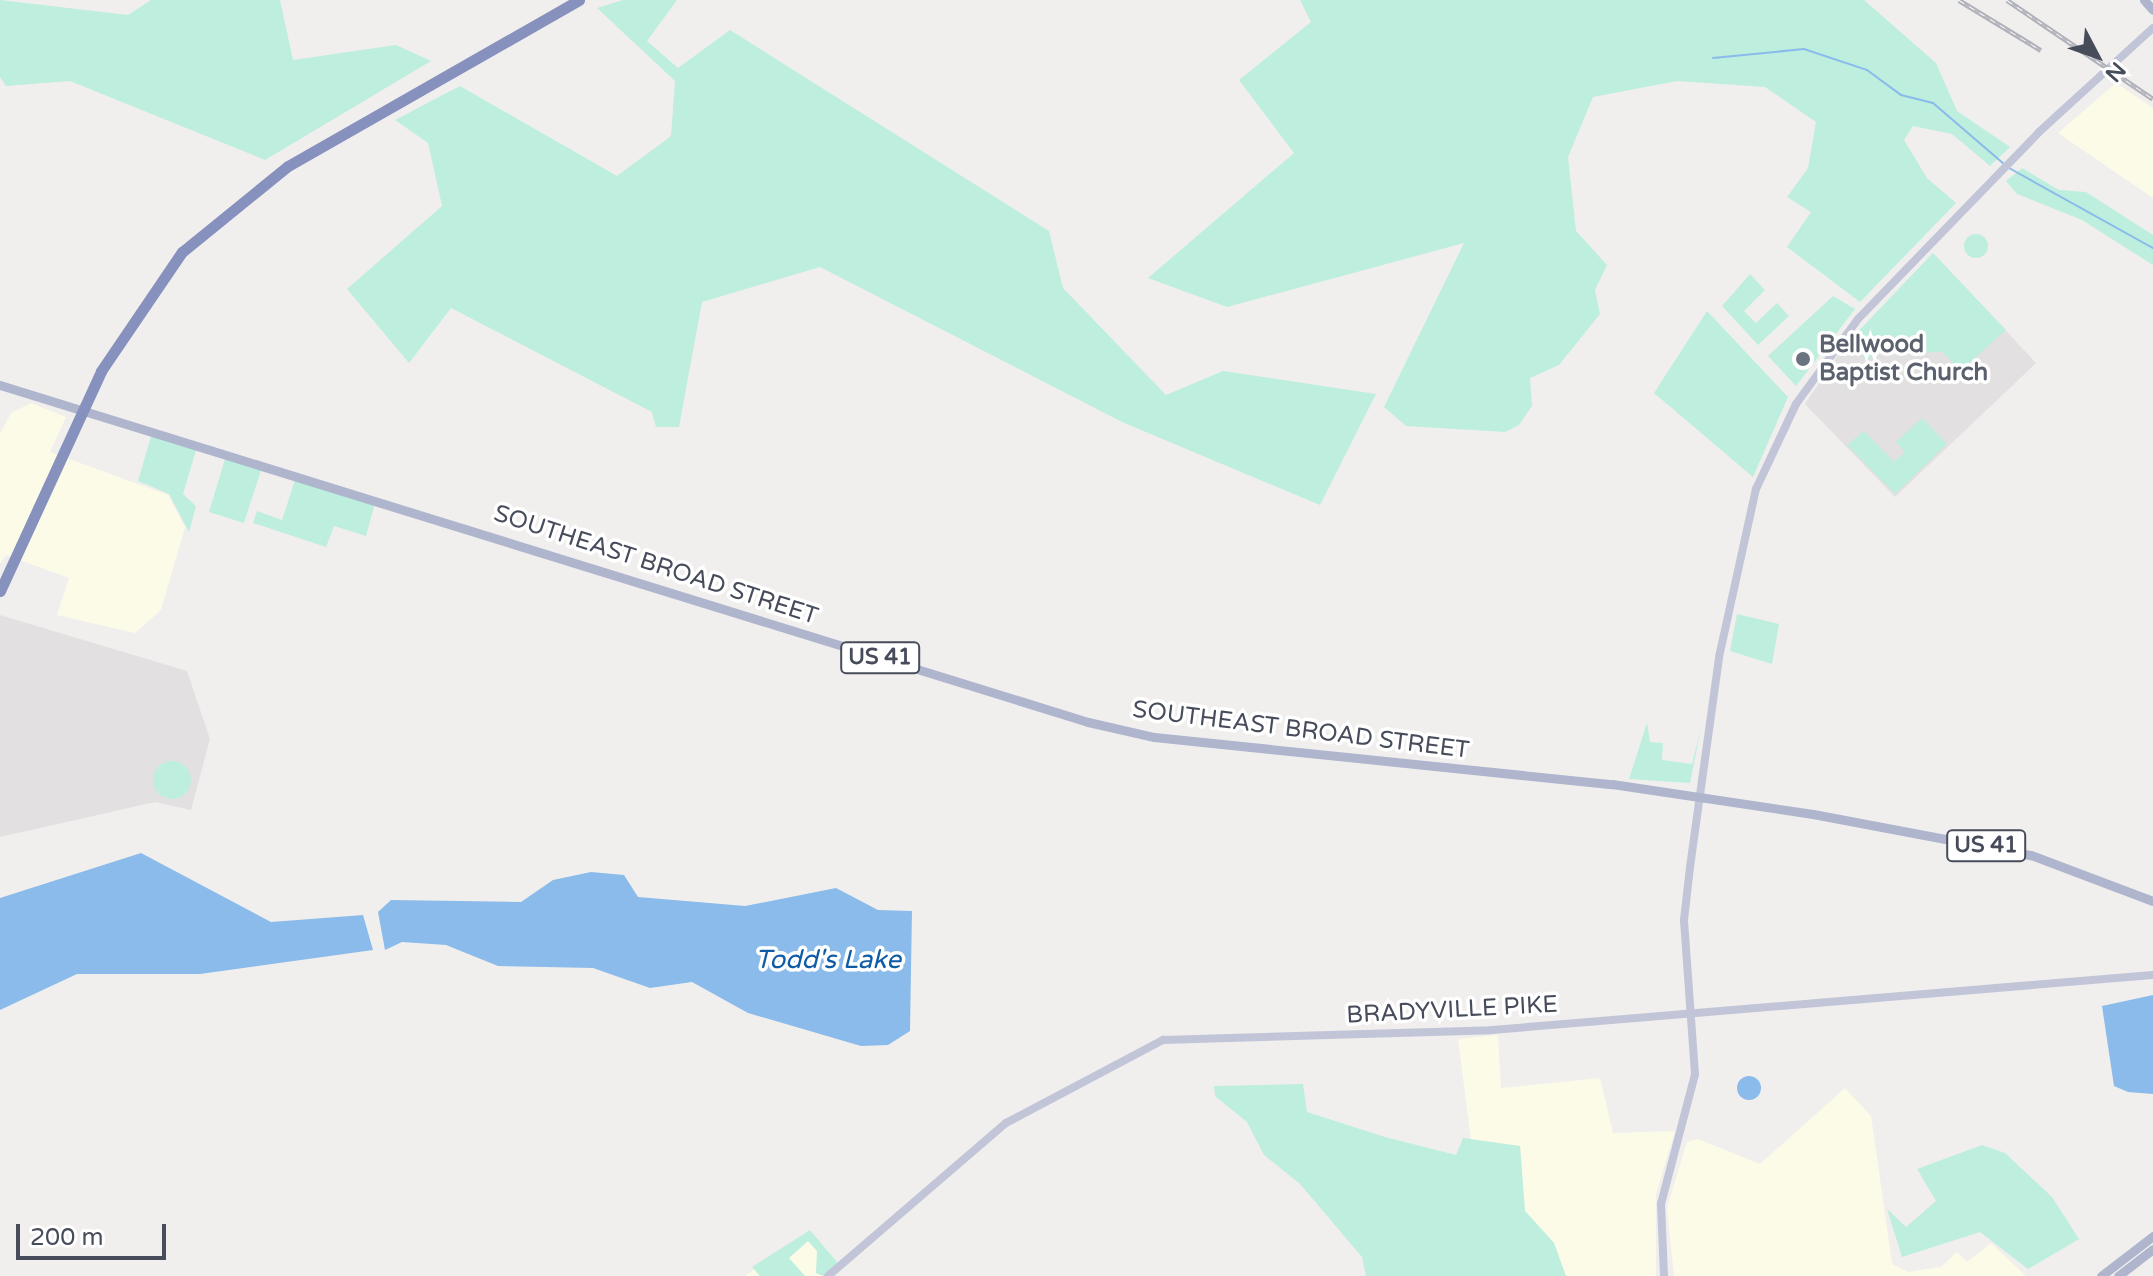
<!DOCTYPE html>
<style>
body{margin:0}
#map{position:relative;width:2153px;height:1276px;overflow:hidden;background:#f1efee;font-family:"Varela Round",sans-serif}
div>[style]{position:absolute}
.commercial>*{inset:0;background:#fcfbe7}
.education>*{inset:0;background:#e2e0e0}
.green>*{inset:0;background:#bdeede}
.round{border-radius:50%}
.water>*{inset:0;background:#8abbea}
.stream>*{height:2px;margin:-1px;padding:0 1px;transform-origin:1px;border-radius:1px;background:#8abbea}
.secondary>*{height:8px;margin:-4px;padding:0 4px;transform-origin:4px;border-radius:4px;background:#c1c5d7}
.primary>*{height:9px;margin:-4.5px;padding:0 4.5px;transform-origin:4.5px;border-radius:4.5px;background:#aeb5cd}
.highway>*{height:11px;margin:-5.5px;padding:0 5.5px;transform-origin:5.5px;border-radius:5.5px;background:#8691bd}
.rail>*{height:5px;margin-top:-2.5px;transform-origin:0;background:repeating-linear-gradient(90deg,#fff 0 6px,#b0b1b9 0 12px);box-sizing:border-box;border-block:2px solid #b0b1b9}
.dots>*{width:22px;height:22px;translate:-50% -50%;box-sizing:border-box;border:4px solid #fff;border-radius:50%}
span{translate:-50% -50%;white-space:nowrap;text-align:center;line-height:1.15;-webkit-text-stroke:7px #fff;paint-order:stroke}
.shield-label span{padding:2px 6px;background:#fff;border:2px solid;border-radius:6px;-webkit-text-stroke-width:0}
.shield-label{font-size:22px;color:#474c5b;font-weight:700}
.worship-label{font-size:24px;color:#5b616d;font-weight:700}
.left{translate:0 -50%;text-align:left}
.street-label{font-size:24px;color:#474c5b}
.water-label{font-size:26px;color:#0e5ba7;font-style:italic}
.north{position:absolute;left:2057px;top:16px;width:80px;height:80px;-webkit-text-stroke:6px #fff;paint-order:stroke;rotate:131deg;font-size:22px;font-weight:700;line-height:32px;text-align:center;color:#474c5b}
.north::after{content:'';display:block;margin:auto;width:28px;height:36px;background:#474c5b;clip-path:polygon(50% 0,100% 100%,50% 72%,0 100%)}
.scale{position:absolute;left:16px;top:1224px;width:150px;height:36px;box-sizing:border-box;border:4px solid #474c5b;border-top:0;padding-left:10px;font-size:24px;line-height:28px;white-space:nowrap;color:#474c5b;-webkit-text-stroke:6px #fff;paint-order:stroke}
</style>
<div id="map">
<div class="commercial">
<i style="clip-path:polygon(2116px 83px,2153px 108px,2153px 198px,2058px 133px)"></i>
<i style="clip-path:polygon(31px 403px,66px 417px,50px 452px,168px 495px,185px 527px,161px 610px,135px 633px,57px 615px,69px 578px,6px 555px,0 564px,0 434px,11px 413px)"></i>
<i style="clip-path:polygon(1498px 1035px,1501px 1088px,1600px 1078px,1613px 1133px,1675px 1131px,1656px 1194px,1656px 1276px,1566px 1276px,1554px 1243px,1525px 1211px,1520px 1146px,1471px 1140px,1458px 1039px)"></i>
<i style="clip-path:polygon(1845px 1088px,1871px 1116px,1892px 1264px,1908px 1272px,1941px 1267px,1957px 1252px,1967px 1262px,1991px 1243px,2026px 1276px,1674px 1276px,1667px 1208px,1687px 1142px,1698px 1139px,1760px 1164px)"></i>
<i style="clip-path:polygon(810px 1230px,838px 1263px,823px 1276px,745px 1276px)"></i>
</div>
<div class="education">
<i style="clip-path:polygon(1933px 253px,2036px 363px,1895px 497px,1805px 404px,1842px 349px)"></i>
<i style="clip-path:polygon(0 615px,187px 671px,210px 739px,191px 810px,155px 802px,0 837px)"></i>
</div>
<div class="green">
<i style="clip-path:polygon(0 0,128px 15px,151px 0,280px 0,293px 60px,396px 45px,431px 61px,265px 160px,70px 81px,6px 86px,0 77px)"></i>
<i style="clip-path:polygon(623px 0,677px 0,647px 41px,678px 68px,730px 30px,1049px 231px,1063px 288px,1166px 395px,1223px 371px,1376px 394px,1320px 505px,1122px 422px,820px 267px,702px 302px,679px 427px,656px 427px,652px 412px,451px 308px,409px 363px,347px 289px,442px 206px,428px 143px,395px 120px,460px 86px,617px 176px,671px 136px,675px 81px,597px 8px)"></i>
<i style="clip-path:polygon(1300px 0,1864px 0,1936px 63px,1957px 111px,2010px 147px,1990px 166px,1952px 134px,1913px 126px,1904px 140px,1927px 178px,1956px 203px,1860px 302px,1787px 247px,1811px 212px,1787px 197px,1808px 168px,1816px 122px,1765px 87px,1677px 81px,1593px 97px,1568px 157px,1576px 231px,1607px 265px,1595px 290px,1600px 314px,1559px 365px,1530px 378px,1532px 406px,1519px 425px,1505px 432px,1406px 426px,1384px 407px,1464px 243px,1227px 307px,1148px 278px,1294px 153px,1239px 80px,1311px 22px)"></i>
<i style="clip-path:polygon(2022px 168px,2059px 190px,2086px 192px,2153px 235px,2153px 265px,2082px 220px,2017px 194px,2006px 181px)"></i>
<i class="round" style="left:1964px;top:234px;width:24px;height:24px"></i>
<i style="clip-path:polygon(1933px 253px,2006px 330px,1960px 371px,1943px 352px,1880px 353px,1866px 361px,1851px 339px)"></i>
<i style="clip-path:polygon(1750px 274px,1765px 290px,1744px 311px,1756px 323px,1777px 303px,1789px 316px,1758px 345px,1722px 306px)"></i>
<i style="clip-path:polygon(1833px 296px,1855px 309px,1796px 386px,1768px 356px)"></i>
<i style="clip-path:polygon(1707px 311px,1788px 397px,1753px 477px,1654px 393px)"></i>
<i style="clip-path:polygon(1922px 418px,1947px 444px,1895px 494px,1847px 445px,1864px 431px,1894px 462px,1905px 452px,1896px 442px)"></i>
<i style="clip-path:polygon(152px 433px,197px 447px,183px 494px,196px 506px,189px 532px,169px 494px,138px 481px)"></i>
<i style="clip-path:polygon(226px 456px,262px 467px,244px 523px,209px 512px)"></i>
<i style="clip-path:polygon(296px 477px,375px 503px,366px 536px,334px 526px,326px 547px,253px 523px,257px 511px,282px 520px)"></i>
<i style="clip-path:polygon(1737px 614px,1779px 624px,1772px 664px,1730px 651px)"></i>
<i style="clip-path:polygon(1647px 723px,1650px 742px,1663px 743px,1662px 760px,1692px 764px,1701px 728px,1690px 783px,1629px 779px)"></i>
<i class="round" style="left:153px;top:761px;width:38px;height:38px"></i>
<i style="clip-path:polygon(1303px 1084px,1307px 1112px,1385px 1137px,1456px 1155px,1463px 1138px,1520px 1146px,1525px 1211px,1554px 1243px,1566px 1276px,1366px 1276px,1362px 1257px,1300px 1184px,1264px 1155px,1247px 1122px,1215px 1096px,1214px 1086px)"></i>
<i style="clip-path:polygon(1982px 1145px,2005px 1153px,2052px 1197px,2079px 1239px,2028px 1269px,1980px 1232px,1902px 1257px,1887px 1209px,1906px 1227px,1936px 1201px,1917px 1169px)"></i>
<i style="clip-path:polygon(810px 1230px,838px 1263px,823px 1276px,816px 1273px,817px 1251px,808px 1241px,789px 1258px,805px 1276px,760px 1276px,752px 1267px)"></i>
</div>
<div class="water">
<i style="clip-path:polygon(141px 853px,271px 922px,363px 915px,373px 950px,200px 974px,77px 974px,0 1010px,0 898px)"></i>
<i style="clip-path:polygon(591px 872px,624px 875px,638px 897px,745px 906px,836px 888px,878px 910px,912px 911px,910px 1031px,888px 1045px,861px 1046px,748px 1013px,692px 982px,650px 988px,593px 968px,498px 966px,446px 945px,402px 942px,385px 950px,378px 912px,391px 900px,521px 902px,553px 880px)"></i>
<i style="clip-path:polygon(2153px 995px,2153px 1094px,2128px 1092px,2114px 1086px,2102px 1006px)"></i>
<i class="round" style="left:1737px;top:1076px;width:24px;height:24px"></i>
</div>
<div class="stream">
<i style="left:1713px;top:58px;width:91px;rotate:-5.6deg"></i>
<i style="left:1804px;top:49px;width:66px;rotate:18.4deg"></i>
<i style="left:1867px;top:70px;width:42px;rotate:36.3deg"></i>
<i style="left:1901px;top:95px;width:33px;rotate:14deg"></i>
<i style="left:1933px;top:103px;width:94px;rotate:40.7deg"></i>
<i style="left:2009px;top:168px;width:165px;rotate:29.1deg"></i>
</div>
<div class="secondary">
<i style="left:828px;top:1276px;width:235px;rotate:-40.7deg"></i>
<i style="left:1006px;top:1123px;width:178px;rotate:-27.9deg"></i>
<i style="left:1163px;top:1040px;width:329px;rotate:-1.7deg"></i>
<i style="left:1492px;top:1030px;width:663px;rotate:-4.76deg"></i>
<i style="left:1664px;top:1276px;width:72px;rotate:-92.4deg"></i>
<i style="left:1661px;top:1204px;width:134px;rotate:-75.3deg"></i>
<i style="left:1695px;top:1074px;width:154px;rotate:-94.1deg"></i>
<i style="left:1684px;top:920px;width:53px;rotate:-83.5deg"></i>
<i style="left:1690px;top:867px;width:212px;rotate:-82.1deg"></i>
<i style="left:1719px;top:657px;width:172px;rotate:-77.6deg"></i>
<i style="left:1756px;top:489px;width:94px;rotate:-64.8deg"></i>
<i style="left:1796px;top:404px;width:105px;rotate:-53.9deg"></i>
<i style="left:1858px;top:319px;width:260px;rotate:-45.9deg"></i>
<i style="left:2039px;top:132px;width:154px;rotate:-42.4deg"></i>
</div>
<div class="primary">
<i style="left:2144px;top:0;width:13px;rotate:48deg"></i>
<i style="left:0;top:385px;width:1139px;rotate:17.21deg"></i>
<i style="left:1088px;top:722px;width:68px;rotate:12.8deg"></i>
<i style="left:1154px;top:737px;width:460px;rotate:5.9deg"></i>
<i style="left:1612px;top:784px;width:203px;rotate:8.5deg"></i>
<i style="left:1813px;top:814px;width:222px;rotate:10.7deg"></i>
<i style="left:2031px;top:855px;width:130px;rotate:20.7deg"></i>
<i style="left:2101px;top:1276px;width:66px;rotate:-37.6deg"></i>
<i style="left:2118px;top:1276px;width:44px;rotate:-37.6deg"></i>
</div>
<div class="highway">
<i style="left:0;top:591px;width:242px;rotate:-65.3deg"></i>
<i style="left:101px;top:371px;width:144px;rotate:-55.8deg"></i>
<i style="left:182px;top:252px;width:136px;rotate:-39.1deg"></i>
<i style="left:288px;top:166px;width:335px;rotate:-29.7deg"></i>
</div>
<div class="rail">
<i style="left:1959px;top:0;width:96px;rotate:31.4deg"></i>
<i style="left:2007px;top:0;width:176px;rotate:34.1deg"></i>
</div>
<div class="dots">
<i style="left:1803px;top:359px;background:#6b7280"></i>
</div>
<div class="shield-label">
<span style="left:880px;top:658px">US 41</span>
<span style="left:1986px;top:846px">US 41</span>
</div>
<div class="worship-label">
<span class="left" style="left:1819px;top:359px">Bellwood<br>Baptist Church</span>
</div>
<div class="street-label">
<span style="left:656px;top:565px;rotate:18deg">SOUTHEAST BROAD STREET</span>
<span style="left:1301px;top:730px;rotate:7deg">SOUTHEAST BROAD STREET</span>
<span style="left:1452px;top:1010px;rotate:-3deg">BRADYVILLE PIKE</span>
</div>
<div class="water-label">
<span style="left:828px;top:960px">Todd's Lake</span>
</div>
<div class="north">N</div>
<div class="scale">200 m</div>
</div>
